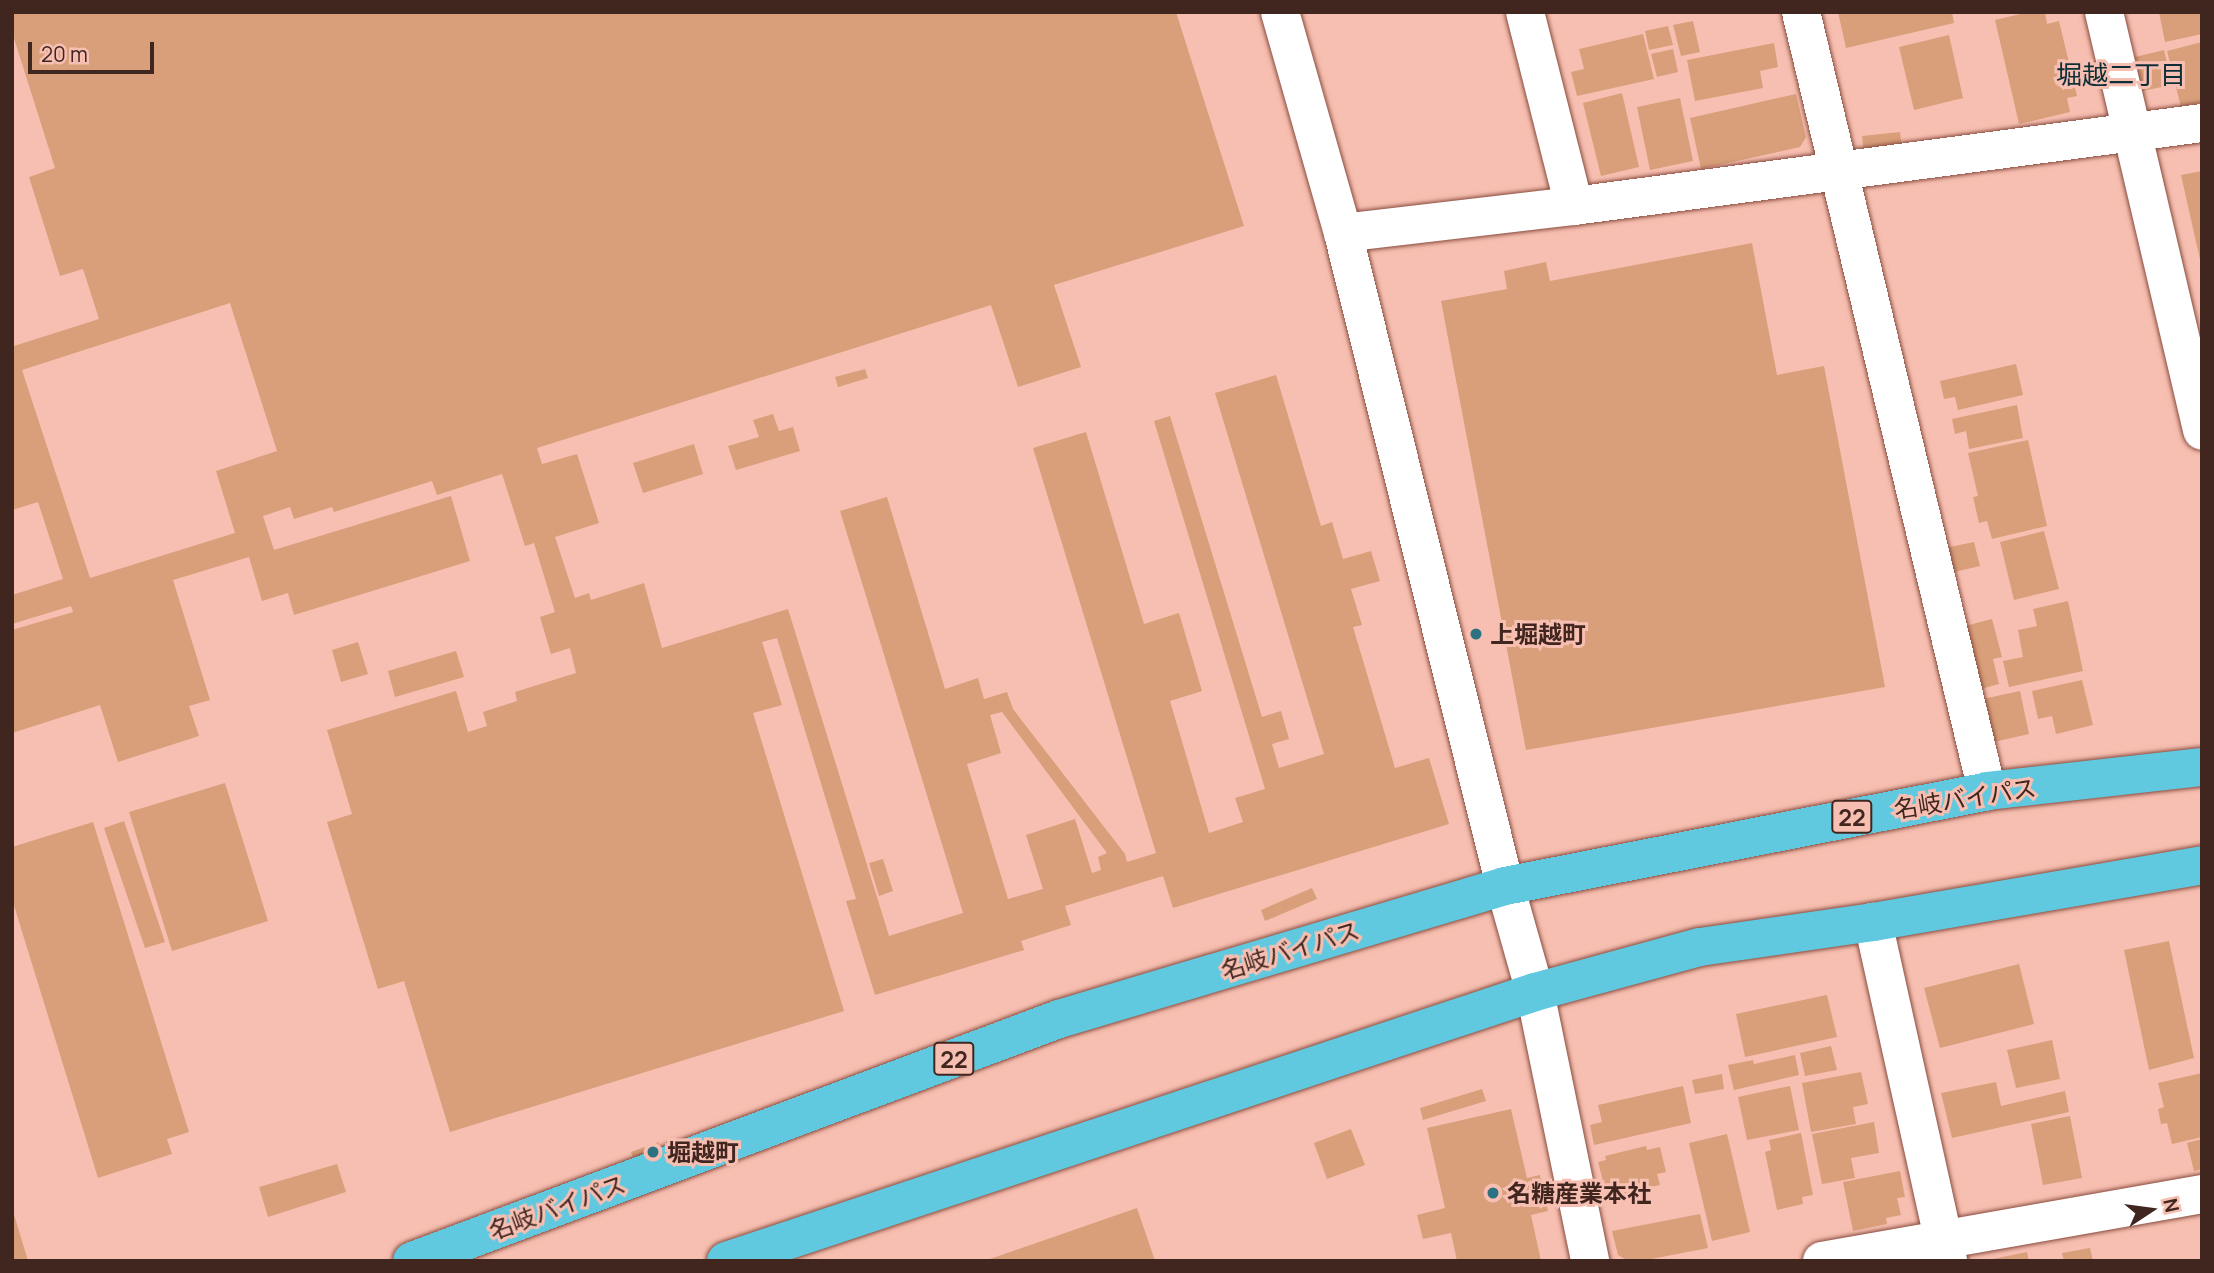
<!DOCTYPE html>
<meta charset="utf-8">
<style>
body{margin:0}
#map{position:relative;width:2214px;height:1273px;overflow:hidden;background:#f7bfb1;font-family:Manrope,"Noto Sans JP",sans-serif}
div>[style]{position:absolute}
.building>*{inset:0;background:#d89f7a}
.roads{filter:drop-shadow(0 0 2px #894c3e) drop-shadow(0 0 2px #894c3e)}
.minor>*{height:38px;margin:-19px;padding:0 19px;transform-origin:19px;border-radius:19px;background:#fff}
.highway>*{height:38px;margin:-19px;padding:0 19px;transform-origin:19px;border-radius:19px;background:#60c9e0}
.dots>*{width:19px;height:19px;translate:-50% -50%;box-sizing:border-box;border:4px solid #f7bfb1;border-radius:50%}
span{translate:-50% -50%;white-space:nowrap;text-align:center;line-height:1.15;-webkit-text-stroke:6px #f7bfb1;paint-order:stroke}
.shield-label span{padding:2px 5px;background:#f7bfb1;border:2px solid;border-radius:5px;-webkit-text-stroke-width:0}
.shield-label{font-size:23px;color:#412620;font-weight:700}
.poi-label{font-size:24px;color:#412620;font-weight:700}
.left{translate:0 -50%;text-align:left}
.street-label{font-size:24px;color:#412620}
.neighbourhood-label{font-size:26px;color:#0d2e36}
.frame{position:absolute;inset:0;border:14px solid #412620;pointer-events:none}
.north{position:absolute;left:2116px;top:1175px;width:70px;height:70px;-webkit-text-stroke:5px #f7bfb1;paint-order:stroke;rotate:77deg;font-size:19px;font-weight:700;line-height:28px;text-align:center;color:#412620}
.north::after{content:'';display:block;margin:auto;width:24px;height:32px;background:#412620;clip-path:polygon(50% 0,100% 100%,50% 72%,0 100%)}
.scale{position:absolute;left:28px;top:42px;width:126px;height:32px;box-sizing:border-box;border:4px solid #412620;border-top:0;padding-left:9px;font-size:21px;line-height:24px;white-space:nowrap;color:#412620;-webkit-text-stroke:5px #f7bfb1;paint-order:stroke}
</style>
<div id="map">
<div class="building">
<i style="clip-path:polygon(evenodd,12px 12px,1176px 12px,1244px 226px,1054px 285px,1081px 367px,1018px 387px,991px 305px,537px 448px,542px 464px,577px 454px,599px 523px,555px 537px,575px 598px,589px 593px,591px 600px,644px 583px,662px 648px,788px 609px,889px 936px,963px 913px,840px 511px,887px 497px,945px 689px,978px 678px,984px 699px,1007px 692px,1013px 709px,1125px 854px,1127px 862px,1156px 853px,1033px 448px,1086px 432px,1144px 624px,1179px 613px,1202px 691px,1170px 701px,1209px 833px,1243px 822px,1235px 798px,1265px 789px,1154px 421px,1170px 416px,1262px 717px,1281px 711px,1289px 739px,1272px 744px,1279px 768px,1324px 754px,1215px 393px,1276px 375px,1321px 526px,1332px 522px,1343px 559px,1371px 551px,1380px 581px,1351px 589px,1362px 625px,1353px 627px,1395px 768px,1429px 758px,1449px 824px,1173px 908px,1163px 876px,1065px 906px,1071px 925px,1021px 941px,1024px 950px,875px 995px,846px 901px,856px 899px,777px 638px,762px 642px,782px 705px,753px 713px,844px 1011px,450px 1132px,404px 981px,378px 989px,327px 822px,352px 814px,327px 730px,456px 691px,468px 732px,487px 726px,483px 712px,517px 701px,515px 692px,576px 673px,570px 648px,551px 654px,540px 617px,555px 612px,534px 543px,525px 546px,502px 474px,437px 495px,432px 481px,334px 512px,332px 507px,294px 519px,290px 507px,263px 516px,274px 550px,451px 496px,470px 561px,294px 615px,288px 593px,262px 601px,249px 557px,173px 580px,210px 700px,189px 706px,199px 736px,118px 762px,100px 705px,12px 733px,12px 630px,73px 612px,71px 606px,12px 624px,12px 595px,63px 579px,38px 502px,12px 510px,12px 341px,14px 346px,99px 319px,83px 269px,60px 276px,29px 177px,55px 168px,12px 32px,12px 12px,230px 303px,277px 451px,216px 471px,235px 533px,90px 578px,22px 370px,230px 303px,12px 12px,1002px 712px,1107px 853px,1098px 857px,1101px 870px,1092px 873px,1075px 819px,1026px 835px,1043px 889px,1008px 899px,967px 764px,1001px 753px,990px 715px,1002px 712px)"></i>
<i style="clip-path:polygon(1838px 12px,1952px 12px,1954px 23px,1846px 48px)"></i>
<i style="clip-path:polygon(2029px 12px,2045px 12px,2047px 24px,2059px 21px,2077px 96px,2067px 98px,2070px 112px,2019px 124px,1995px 20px)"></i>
<i style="clip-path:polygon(2159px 12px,2202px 12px,2202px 34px,2165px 42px)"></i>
<i style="clip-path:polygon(1693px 21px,1700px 52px,1681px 56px,1673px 25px)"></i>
<i style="clip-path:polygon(1668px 26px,1673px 45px,1649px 50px,1645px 31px)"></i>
<i style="clip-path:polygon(1643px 34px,1654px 79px,1577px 96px,1571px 72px,1584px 69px,1579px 49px)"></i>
<i style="clip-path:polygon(1949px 35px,1963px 98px,1914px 110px,1899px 47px)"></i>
<i style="clip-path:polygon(2202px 42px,2202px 102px,2181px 107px,2167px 51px)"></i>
<i style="clip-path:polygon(1774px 43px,1778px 67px,1760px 71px,1763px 88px,1695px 101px,1687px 60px)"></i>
<i style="clip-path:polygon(1673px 49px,1678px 72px,1657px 77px,1651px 54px)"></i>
<i style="clip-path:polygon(2164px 50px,2172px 85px,2142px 91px,2135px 57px)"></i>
<i style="clip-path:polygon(1622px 93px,1639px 167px,1601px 176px,1583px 103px)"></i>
<i style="clip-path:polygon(1796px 94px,1806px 137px,1800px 147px,1701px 169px,1690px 118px)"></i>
<i style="clip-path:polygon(1680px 98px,1693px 161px,1650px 170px,1637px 107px)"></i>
<i style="clip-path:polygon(1900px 132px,1902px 149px,1864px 153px,1862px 136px)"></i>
<i style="clip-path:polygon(2202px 171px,2202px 264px,2201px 264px,2181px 175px)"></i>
<i style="clip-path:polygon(1752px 243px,1777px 375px,1824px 366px,1885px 687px,1526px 750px,1441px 301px,1507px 289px,1504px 271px,1546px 262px,1550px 281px)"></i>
<i style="clip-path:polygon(2016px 364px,2023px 395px,1958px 410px,1955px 397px,1944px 399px,1940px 381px)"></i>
<i style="clip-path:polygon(865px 369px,868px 378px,838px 387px,835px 377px)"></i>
<i style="clip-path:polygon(2017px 405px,2023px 438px,1969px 449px,1966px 431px,1955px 434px,1952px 419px)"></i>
<i style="clip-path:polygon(773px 414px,779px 431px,793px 427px,800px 451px,736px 470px,728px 446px,759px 437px,753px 420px)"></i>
<i style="clip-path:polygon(2028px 440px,2047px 526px,1992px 539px,1987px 521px,1979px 523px,1973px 497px,1978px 496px,1968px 453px)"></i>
<i style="clip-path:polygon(694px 444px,703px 474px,643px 493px,633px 463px)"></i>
<i style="clip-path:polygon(2044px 531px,2059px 589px,2014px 600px,2000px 542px)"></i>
<i style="clip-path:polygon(1974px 542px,1980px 566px,1946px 574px,1940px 549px)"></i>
<i style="clip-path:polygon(2068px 601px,2083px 671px,2009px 687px,2003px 661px,2023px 657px,2018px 630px,2037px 626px,2033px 609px)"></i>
<i style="clip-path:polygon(1992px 619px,2002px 657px,1993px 659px,1999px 684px,1974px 691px,1957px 628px)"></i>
<i style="clip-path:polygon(358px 642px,368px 674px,341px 682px,332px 650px)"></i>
<i style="clip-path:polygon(456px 651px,464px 677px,395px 697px,388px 671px)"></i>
<i style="clip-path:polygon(2082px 680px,2093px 725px,2056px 734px,2052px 716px,2038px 719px,2032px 691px)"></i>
<i style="clip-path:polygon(2020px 691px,2029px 734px,1994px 742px,1978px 700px)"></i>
<i style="clip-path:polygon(225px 783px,268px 921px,172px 951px,129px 812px)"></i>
<i style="clip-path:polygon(124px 821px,165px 942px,145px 948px,104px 828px)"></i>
<i style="clip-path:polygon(93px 822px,189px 1132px,167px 1139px,172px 1154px,98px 1178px,12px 899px,12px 847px)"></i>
<i style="clip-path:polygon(883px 859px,893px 891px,879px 896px,869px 863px)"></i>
<i style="clip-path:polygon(1312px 888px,1317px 899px,1265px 921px,1261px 910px)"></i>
<i style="clip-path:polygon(2169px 941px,2194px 1058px,2149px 1070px,2124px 950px)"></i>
<i style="clip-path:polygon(2019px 964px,2034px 1024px,1940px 1048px,1924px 988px)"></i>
<i style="clip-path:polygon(1827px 995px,1837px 1037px,1745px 1057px,1736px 1014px)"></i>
<i style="clip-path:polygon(2052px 1040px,2060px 1079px,2016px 1088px,2007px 1050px)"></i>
<i style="clip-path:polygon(1831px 1046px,1837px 1070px,1805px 1076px,1800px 1053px)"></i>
<i style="clip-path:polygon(1795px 1055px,1799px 1075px,1734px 1090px,1728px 1065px,1753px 1060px,1754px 1064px)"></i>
<i style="clip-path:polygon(1861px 1072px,1868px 1104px,1853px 1107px,1856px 1124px,1811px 1132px,1802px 1083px)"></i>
<i style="clip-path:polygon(2202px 1073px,2202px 1137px,2172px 1144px,2167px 1123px,2161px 1124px,2158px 1109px,2164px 1107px,2158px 1083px)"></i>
<i style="clip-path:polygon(1722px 1074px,1724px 1089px,1695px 1094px,1692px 1080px)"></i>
<i style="clip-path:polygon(1996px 1082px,2001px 1106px,2065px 1091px,2069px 1112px,1952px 1138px,1941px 1093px)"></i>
<i style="clip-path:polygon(1683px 1086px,1691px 1123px,1594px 1145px,1590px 1125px,1602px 1122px,1598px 1105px)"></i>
<i style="clip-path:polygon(1790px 1086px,1799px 1130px,1747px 1140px,1738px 1097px)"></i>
<i style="clip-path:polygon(1482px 1089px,1486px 1101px,1423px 1120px,1420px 1108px)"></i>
<i style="clip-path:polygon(1511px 1109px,1527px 1178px,1540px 1175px,1548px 1211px,1531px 1215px,1541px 1261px,1457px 1261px,1451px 1233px,1423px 1239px,1417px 1215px,1445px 1208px,1427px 1128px)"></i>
<i style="clip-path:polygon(2070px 1116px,2082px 1178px,2043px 1185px,2031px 1124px)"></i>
<i style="clip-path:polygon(1874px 1122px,1879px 1153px,1851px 1158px,1855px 1178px,1822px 1184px,1812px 1134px)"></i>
<i style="clip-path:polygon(1351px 1129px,1365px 1165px,1327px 1179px,1314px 1143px)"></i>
<i style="clip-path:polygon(1801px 1133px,1813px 1195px,1802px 1197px,1803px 1204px,1777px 1210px,1765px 1152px,1771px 1150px,1769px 1140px)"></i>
<i style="clip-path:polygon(1727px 1134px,1750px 1232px,1712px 1241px,1689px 1143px)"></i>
<i style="clip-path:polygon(2202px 1139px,2202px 1169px,2194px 1171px,2187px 1143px)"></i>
<i style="clip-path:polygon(658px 1142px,662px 1155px,635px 1164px,631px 1152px)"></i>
<i style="clip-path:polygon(1646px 1146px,1647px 1150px,1660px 1147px,1666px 1172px,1657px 1174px,1660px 1185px,1615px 1196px,1613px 1183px,1604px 1185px,1598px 1162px,1606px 1160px,1605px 1156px)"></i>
<i style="clip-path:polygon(337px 1164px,346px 1192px,268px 1217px,259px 1187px)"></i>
<i style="clip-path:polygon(1900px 1171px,1905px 1197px,1897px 1198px,1901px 1215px,1886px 1218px,1887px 1224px,1853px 1231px,1843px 1182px)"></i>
<i style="clip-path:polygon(1137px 1208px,1155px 1261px,987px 1261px,987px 1260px)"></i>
<i style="clip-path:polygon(12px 1211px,13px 1211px,28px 1261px,12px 1261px)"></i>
<i style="clip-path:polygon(1700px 1214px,1708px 1248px,1641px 1261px,1628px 1261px,1618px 1255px,1612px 1231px)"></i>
<i style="clip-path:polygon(2090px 1248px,2093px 1261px,2064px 1261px,2062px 1253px)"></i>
<i style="clip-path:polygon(2027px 1252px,2029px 1261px,1988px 1261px,1988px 1260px)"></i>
</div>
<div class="roads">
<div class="minor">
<i style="left:1280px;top:12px;width:230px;rotate:74.1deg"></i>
<i style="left:1343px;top:233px;width:673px;rotate:76.07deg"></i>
<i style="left:1505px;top:886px;width:110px;rotate:74.2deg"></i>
<i style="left:1535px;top:992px;width:275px;rotate:78.4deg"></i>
<i style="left:1525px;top:12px;width:200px;rotate:75.8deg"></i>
<i style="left:1801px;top:12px;width:801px;rotate:76.57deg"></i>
<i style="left:2104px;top:12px;width:430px;rotate:76.8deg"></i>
<i style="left:1343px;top:233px;width:233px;rotate:-6.7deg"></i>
<i style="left:1574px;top:206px;width:633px;rotate:-7.53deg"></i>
<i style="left:1873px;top:922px;width:347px;rotate:77.5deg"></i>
<i style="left:1822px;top:1261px;width:386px;rotate:-10deg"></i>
</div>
<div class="highway">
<i style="left:412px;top:1261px;width:691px;rotate:-20.51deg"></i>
<i style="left:1059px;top:1019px;width:465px;rotate:-16.6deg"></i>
<i style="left:1505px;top:886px;width:491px;rotate:-11.1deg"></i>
<i style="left:1987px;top:791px;width:216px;rotate:-6.4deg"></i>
<i style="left:726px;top:1261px;width:853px;rotate:-18.39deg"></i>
<i style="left:1535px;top:992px;width:171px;rotate:-15.3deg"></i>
<i style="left:1700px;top:947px;width:175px;rotate:-8.2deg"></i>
<i style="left:1873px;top:922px;width:334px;rotate:-9.8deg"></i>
</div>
</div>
<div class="dots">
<i style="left:1476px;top:634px;background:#2d7281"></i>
<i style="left:653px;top:1152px;background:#2d7281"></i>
<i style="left:1493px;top:1193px;background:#2d7281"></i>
</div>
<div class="shield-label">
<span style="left:1852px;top:817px">22</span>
<span style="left:954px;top:1059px">22</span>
</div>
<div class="poi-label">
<span class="left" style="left:1490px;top:634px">上堀越町</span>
<span class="left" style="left:667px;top:1152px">堀越町</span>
<span class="left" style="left:1507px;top:1193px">名糖産業本社</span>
</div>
<div class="street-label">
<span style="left:1965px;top:798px;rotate:-9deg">名岐バイパス</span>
<span style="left:1290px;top:950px;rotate:-17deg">名岐バイパス</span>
<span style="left:557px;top:1207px;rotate:-20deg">名岐バイパス</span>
</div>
<div class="neighbourhood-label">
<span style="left:2121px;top:75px">堀越二丁目</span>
</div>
<div class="frame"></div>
<div class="north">N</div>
<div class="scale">20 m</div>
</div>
